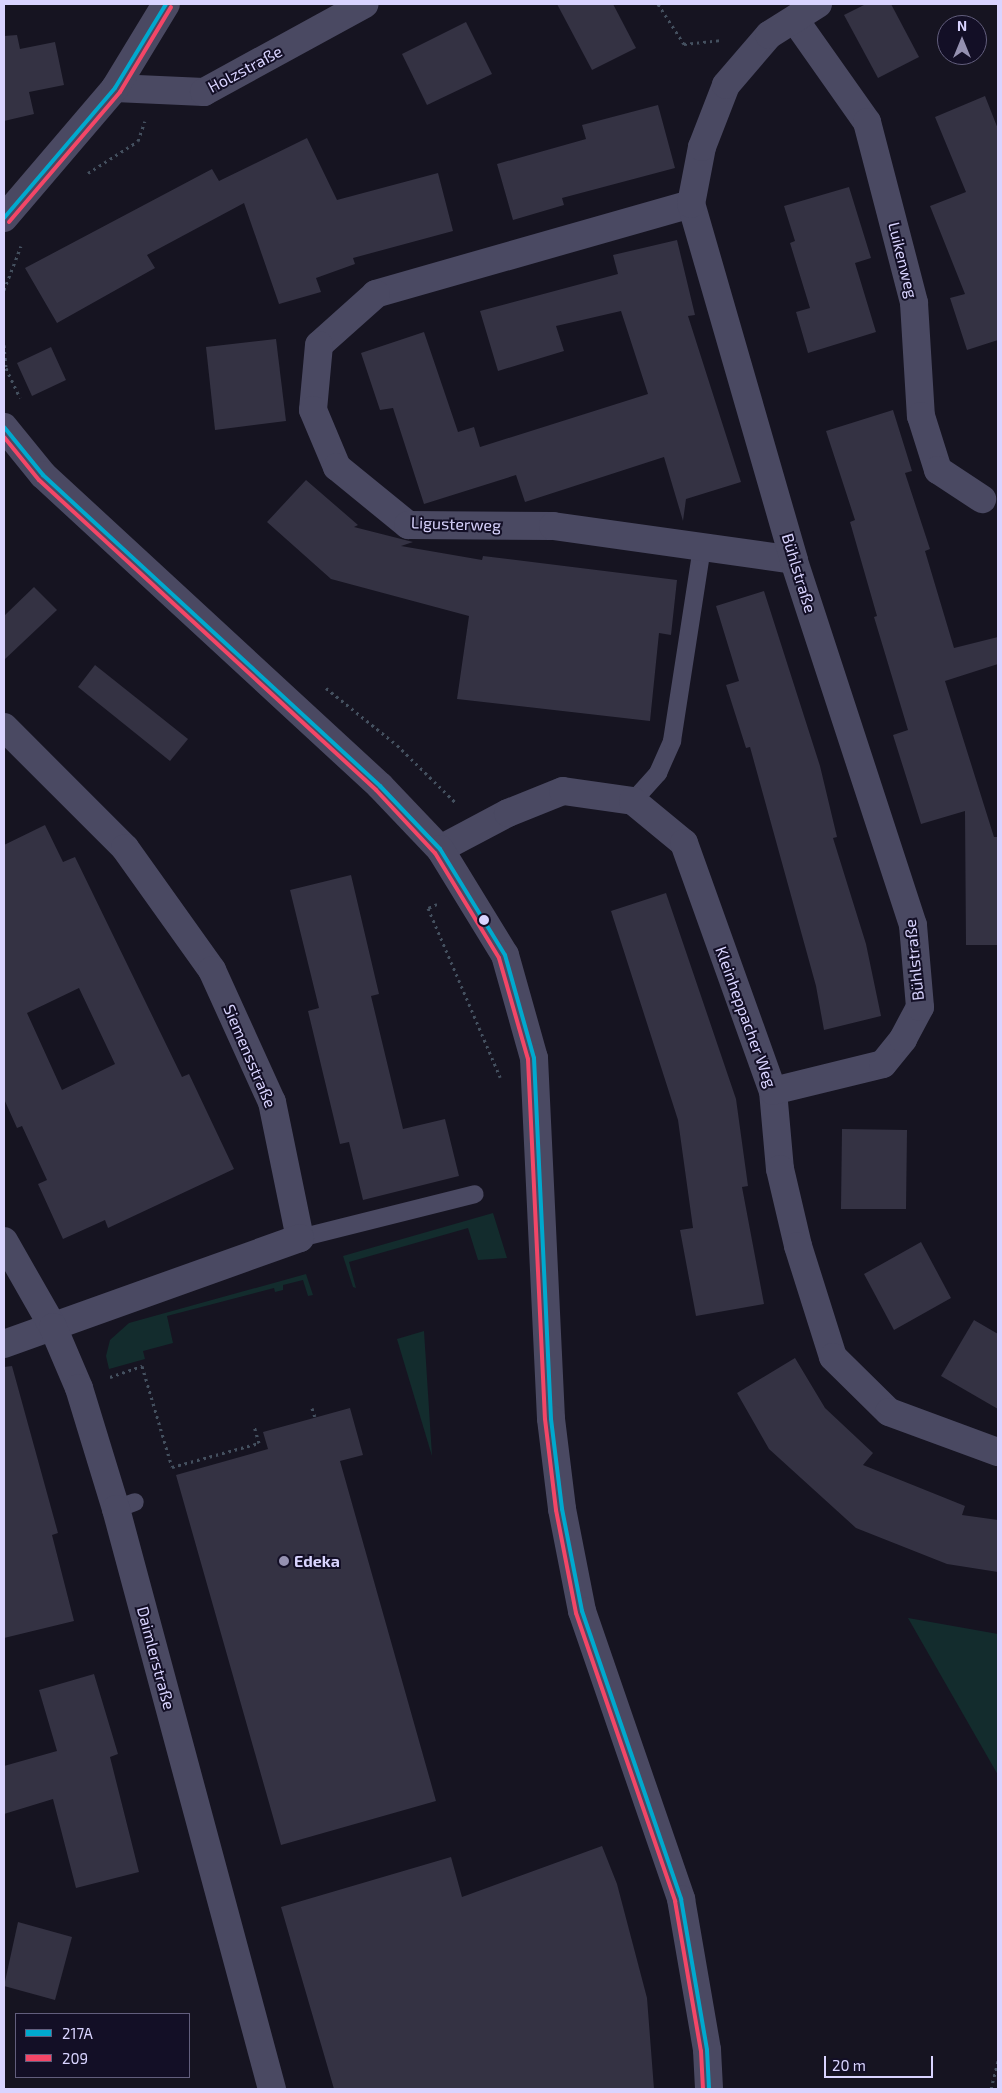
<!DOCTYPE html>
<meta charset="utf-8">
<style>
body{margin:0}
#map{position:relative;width:1002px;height:2093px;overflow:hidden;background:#161421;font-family:"Exo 2",sans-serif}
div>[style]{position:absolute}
.green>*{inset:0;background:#132c2d}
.building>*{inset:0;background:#343243}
.path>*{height:3px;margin-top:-1.5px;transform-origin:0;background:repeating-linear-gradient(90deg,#44505f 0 2.5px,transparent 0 6.5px)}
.service>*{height:18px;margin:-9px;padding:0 9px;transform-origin:9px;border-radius:9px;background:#4a4962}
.minor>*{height:28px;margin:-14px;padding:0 14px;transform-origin:14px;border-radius:14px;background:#4a4962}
.tertiary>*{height:28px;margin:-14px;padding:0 14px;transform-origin:14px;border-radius:14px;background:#4a4962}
.bus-1>*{height:4px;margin:-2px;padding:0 2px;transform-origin:2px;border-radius:2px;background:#00a9ce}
.bus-2>*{height:4px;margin:-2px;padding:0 2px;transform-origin:2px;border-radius:2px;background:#f34667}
.dots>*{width:14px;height:14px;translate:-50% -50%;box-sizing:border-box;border:2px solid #130f26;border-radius:50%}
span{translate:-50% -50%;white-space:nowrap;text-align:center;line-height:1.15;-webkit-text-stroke:4px #130f26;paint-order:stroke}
.street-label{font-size:16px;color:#d9d4ff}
.poi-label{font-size:16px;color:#d9d4ff;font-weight:700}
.left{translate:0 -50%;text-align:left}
.frame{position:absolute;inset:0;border:5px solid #d9d4ff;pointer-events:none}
.legend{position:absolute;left:15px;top:2013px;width:175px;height:65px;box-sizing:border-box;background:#130f26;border:1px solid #625e7d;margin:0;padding:6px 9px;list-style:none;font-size:15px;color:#d9d4ff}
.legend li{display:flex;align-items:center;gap:10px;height:25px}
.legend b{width:25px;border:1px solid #625e7d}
.north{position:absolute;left:937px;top:15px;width:50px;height:50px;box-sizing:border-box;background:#130f26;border:1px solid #625e7d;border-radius:50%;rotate:0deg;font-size:14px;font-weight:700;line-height:20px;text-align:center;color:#d9d4ff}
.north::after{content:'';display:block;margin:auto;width:18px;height:22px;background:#9591b1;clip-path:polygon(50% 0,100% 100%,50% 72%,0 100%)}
.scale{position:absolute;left:824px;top:2056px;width:109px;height:22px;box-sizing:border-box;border:2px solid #d9d4ff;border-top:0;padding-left:6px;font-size:15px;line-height:18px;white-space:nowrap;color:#d9d4ff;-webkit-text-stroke:4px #130f26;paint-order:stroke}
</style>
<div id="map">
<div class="green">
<i style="clip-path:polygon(493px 1213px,507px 1258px,478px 1260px,468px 1228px,349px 1262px,356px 1288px,353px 1287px,343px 1256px)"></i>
<i style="clip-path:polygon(306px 1274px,313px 1295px,308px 1296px,303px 1280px,283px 1285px,283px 1290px,275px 1292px,274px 1288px,167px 1316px,173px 1343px,143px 1351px,145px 1359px,109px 1369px,106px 1356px,110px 1340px,129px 1323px)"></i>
<i style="clip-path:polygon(424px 1331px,432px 1456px,397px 1339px)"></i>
<i style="clip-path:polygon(908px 1618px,998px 1634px,998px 1775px)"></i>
</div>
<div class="building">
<i style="clip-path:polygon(557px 4px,613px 4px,636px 48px,592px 70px)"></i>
<i style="clip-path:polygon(866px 4px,891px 4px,919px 57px,878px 78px,844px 15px)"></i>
<i style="clip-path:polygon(466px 22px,492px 74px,427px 105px,402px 54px)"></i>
<i style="clip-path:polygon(17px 35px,20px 49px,55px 42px,64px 85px,29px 92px,34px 114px,4px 121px,4px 36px)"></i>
<i style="clip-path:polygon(985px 96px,998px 129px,998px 340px,967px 350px,950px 298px,965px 294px,930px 206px,966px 192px,935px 117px)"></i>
<i style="clip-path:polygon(658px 105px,675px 168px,562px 198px,564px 205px,513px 220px,497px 164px,586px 139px,582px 125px)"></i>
<i style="clip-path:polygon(307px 138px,337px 200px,438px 173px,453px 231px,353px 258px,355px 264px,316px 278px,321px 292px,279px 304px,244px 203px,147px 255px,155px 268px,57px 323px,25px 268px,212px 169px,219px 181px)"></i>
<i style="clip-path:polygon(849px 187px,871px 258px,855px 263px,876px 332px,808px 353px,796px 312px,810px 308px,790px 243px,795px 241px,784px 206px)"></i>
<i style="clip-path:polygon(677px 240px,695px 315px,688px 316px,741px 482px,686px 499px,683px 521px,664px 457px,525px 502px,516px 475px,424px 504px,393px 408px,380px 410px,361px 353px,424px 332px,458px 432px,474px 427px,480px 447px,648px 394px,621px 311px,556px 326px,564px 351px,498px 371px,480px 311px,618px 274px,613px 255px)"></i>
<i style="clip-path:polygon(276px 339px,286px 421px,215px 430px,206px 347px)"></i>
<i style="clip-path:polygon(51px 347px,66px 380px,32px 396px,17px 363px)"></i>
<i style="clip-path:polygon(893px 410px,912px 471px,905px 473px,930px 549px,925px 551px,954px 648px,998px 637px,998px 664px,945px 681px,994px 837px,998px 837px,998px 945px,966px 945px,965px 811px,921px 824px,893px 735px,908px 730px,874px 617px,877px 616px,850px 522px,855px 520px,826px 431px)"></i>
<i style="clip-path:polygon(306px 480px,358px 525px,354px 527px,413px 542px,401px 546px,482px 560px,483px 556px,677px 580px,671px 635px,659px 633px,650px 721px,457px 699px,469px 616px,331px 579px,267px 522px)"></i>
<i style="clip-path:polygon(34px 587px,57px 610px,4px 660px,4px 616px)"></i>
<i style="clip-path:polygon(764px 591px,820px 766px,837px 837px,833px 838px,866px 944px,881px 1016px,824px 1030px,816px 986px,750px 747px,746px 748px,726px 685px,739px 681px,716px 606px)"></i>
<i style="clip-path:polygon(95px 665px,188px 739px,170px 761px,78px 687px)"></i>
<i style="clip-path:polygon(evenodd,45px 825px,63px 862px,75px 857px,182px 1077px,189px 1074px,234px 1169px,108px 1228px,105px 1220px,63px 1239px,38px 1184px,47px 1180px,22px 1126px,17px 1128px,4px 1099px,4px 845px,45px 825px,79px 988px,115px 1064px,62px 1090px,27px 1013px,79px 988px)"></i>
<i style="clip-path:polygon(351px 875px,379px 994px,371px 996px,403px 1129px,445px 1119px,459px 1176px,363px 1200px,349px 1142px,340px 1144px,308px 1011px,319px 1008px,290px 890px)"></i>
<i style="clip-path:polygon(666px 893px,736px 1099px,748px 1186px,742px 1187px,764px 1304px,696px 1316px,680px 1230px,693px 1228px,678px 1120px,611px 911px)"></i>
<i style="clip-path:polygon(842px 1129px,907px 1130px,906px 1209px,841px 1209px)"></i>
<i style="clip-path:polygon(921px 1242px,951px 1298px,894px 1330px,864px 1274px)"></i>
<i style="clip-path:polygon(974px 1320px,998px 1334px,998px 1409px,941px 1376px)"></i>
<i style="clip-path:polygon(795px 1358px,825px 1408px,873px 1453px,863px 1465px,965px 1506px,962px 1515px,998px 1520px,998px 1572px,947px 1564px,856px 1528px,769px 1449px,737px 1393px)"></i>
<i style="clip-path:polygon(12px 1366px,58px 1533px,52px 1535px,74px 1621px,4px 1638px,4px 1367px)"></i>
<i style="clip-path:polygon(350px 1408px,363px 1455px,340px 1461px,436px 1801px,281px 1845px,176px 1475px,268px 1449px,263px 1432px)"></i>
<i style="clip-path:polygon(94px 1674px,118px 1754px,110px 1757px,139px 1872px,76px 1888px,53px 1799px,4px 1814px,4px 1766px,57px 1751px,39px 1690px)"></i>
<i style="clip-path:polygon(602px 1846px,617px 1884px,647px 1998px,654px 2089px,334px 2089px,281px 1907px,451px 1857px,462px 1897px)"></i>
<i style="clip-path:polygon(18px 1922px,72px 1937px,55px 2000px,4px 1986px)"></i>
</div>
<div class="path">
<i style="left:658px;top:4px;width:48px;rotate:57deg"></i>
<i style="left:684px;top:44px;width:37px;rotate:-6deg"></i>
<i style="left:88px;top:173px;width:59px;rotate:-32.6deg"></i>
<i style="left:138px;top:141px;width:21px;rotate:-71deg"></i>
<i style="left:4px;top:290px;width:47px;rotate:-68.9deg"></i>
<i style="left:4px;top:345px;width:23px;rotate:85deg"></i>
<i style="left:6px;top:368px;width:33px;rotate:65deg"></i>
<i style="left:326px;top:688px;width:91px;rotate:38.8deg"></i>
<i style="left:397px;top:745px;width:83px;rotate:44.5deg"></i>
<i style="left:437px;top:904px;width:10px;rotate:156deg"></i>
<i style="left:428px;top:908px;width:184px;rotate:66.9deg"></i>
<i style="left:110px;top:1377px;width:34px;rotate:-19deg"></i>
<i style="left:142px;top:1366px;width:105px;rotate:73.5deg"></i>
<i style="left:172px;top:1467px;width:90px;rotate:-15.4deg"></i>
<i style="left:259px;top:1443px;width:19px;rotate:-106deg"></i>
<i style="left:312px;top:1408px;width:9px;rotate:72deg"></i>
<i style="left:991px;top:2089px;width:29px;rotate:-76deg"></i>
</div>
<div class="service">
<i style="left:633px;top:801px;width:38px;rotate:-48deg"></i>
<i style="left:658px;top:773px;width:35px;rotate:-66deg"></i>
<i style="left:672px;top:741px;width:195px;rotate:-81.2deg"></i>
<i style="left:300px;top:1238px;width:180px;rotate:-14.1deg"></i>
<i style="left:116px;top:1509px;width:20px;rotate:-20deg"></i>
</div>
<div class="minor">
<i style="left:795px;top:20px;width:125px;rotate:54.8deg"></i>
<i style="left:867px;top:122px;width:187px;rotate:75.4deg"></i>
<i style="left:914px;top:303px;width:113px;rotate:86.5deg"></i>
<i style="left:921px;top:416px;width:57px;rotate:72.5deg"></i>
<i style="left:938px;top:470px;width:53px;rotate:33.4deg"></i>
<i style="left:115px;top:88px;width:89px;rotate:2.6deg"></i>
<i style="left:204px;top:92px;width:183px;rotate:-28.7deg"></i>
<i style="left:691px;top:204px;width:328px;rotate:164.1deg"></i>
<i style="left:376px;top:294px;width:76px;rotate:138.2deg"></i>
<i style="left:319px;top:345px;width:65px;rotate:95.3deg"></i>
<i style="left:313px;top:410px;width:62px;rotate:67.2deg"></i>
<i style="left:337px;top:467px;width:92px;rotate:39.2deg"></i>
<i style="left:408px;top:525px;width:145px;rotate:0.4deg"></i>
<i style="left:553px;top:526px;width:243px;rotate:8deg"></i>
<i style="left:4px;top:727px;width:171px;rotate:45deg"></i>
<i style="left:125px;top:848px;width:150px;rotate:54.5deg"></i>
<i style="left:212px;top:970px;width:145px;rotate:65.6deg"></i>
<i style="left:272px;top:1102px;width:139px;rotate:78.4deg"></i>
<i style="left:300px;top:1238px;width:314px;rotate:160.3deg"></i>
<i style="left:440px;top:849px;width:77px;rotate:-27.9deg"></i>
<i style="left:508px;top:813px;width:59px;rotate:-21.8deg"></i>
<i style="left:563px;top:791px;width:71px;rotate:8.1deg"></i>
<i style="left:633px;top:801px;width:66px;rotate:39.5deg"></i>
<i style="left:684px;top:843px;width:263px;rotate:70.3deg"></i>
<i style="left:773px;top:1091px;width:78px;rotate:84.9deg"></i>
<i style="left:780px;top:1169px;width:79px;rotate:76.8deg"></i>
<i style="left:798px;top:1246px;width:116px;rotate:72.5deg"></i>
<i style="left:833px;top:1357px;width:78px;rotate:44.5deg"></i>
<i style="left:889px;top:1412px;width:116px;rotate:20.2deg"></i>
<i style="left:773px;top:1091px;width:113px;rotate:-13.8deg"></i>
<i style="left:883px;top:1064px;width:32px;rotate:-51deg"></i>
<i style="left:903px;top:1039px;width:36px;rotate:-62deg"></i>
<i style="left:920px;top:1007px;width:82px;rotate:-94.9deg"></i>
<i style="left:913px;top:925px;width:384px;rotate:-108.1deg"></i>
<i style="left:794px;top:560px;width:371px;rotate:-106.1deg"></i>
<i style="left:691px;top:204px;width:58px;rotate:-79.1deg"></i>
<i style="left:702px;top:147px;width:66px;rotate:-68.8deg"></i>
<i style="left:726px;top:85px;width:66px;rotate:-49.3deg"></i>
<i style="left:769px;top:35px;width:58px;rotate:-32.3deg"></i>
<i style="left:4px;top:1241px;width:99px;rotate:60.3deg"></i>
<i style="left:53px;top:1327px;width:66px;rotate:66.9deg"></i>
<i style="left:79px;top:1388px;width:127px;rotate:73deg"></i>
<i style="left:116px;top:1509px;width:601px;rotate:74.95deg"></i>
</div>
<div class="tertiary">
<i style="left:4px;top:218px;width:171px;rotate:-49.5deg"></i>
<i style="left:115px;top:88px;width:98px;rotate:-58.7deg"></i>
<i style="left:4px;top:427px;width:62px;rotate:50.9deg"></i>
<i style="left:43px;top:475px;width:459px;rotate:42.7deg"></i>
<i style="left:380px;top:786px;width:87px;rotate:46.4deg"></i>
<i style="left:440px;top:849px;width:124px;rotate:58.5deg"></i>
<i style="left:505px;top:955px;width:107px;rotate:74.3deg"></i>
<i style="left:534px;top:1058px;width:361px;rotate:87.3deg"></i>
<i style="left:551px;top:1419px;width:91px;rotate:83deg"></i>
<i style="left:562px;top:1509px;width:104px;rotate:78.9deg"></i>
<i style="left:582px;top:1611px;width:305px;rotate:71deg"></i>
<i style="left:681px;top:1899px;width:153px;rotate:80.2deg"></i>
<i style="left:707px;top:2050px;width:39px;rotate:87deg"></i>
</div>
<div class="bus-1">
<i style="left:4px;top:218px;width:171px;rotate:-49.5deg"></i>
<i style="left:115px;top:88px;width:98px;rotate:-58.7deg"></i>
<i style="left:4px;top:427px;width:62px;rotate:50.9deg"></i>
<i style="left:43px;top:475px;width:459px;rotate:42.7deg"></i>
<i style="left:380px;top:786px;width:87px;rotate:46.4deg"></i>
<i style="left:440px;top:849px;width:124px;rotate:58.5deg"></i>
<i style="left:505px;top:955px;width:107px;rotate:74.3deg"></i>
<i style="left:534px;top:1058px;width:361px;rotate:87.3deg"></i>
<i style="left:551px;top:1419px;width:91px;rotate:83deg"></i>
<i style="left:562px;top:1509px;width:104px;rotate:78.9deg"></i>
<i style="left:582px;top:1611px;width:305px;rotate:71deg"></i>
<i style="left:681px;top:1899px;width:153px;rotate:80.2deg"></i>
<i style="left:707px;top:2050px;width:39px;rotate:87deg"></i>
</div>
<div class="bus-2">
<i style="left:9px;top:222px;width:171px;rotate:-49.5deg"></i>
<i style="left:120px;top:92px;width:99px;rotate:-59deg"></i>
<i style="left:4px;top:437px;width:55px;rotate:50.9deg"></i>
<i style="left:39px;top:480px;width:458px;rotate:42.6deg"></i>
<i style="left:376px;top:790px;width:86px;rotate:46.9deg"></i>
<i style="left:435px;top:853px;width:123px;rotate:58.6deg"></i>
<i style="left:499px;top:958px;width:105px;rotate:74deg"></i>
<i style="left:528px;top:1059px;width:360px;rotate:87.3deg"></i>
<i style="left:545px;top:1419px;width:92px;rotate:83.1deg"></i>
<i style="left:556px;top:1510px;width:105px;rotate:79deg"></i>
<i style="left:576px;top:1613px;width:305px;rotate:71deg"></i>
<i style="left:675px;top:1901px;width:152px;rotate:80.2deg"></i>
<i style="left:701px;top:2051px;width:38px;rotate:87deg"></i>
</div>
<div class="dots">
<i style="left:484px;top:920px;background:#d9d4ff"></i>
<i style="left:284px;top:1561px;background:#9591b1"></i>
</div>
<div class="street-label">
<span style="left:245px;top:69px;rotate:-28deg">Holzstraße</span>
<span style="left:903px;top:260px;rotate:76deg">Luikenweg</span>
<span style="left:456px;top:524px;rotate:2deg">Ligusterweg</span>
<span style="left:799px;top:573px;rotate:73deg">Bühlstraße</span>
<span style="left:914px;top:960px;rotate:-96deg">Bühlstraße</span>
<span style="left:746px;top:1017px;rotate:70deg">Kleinheppacher Weg</span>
<span style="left:250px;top:1056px;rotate:67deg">Siemensstraße</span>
<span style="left:156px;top:1658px;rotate:75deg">Daimlerstraße</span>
</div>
<div class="poi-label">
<span class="left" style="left:294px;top:1561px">Edeka</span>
</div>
<div class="frame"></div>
<ul class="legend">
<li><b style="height:6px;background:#00a9ce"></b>217A</li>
<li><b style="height:6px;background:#f34667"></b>209</li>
</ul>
<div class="north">N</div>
<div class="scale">20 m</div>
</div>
